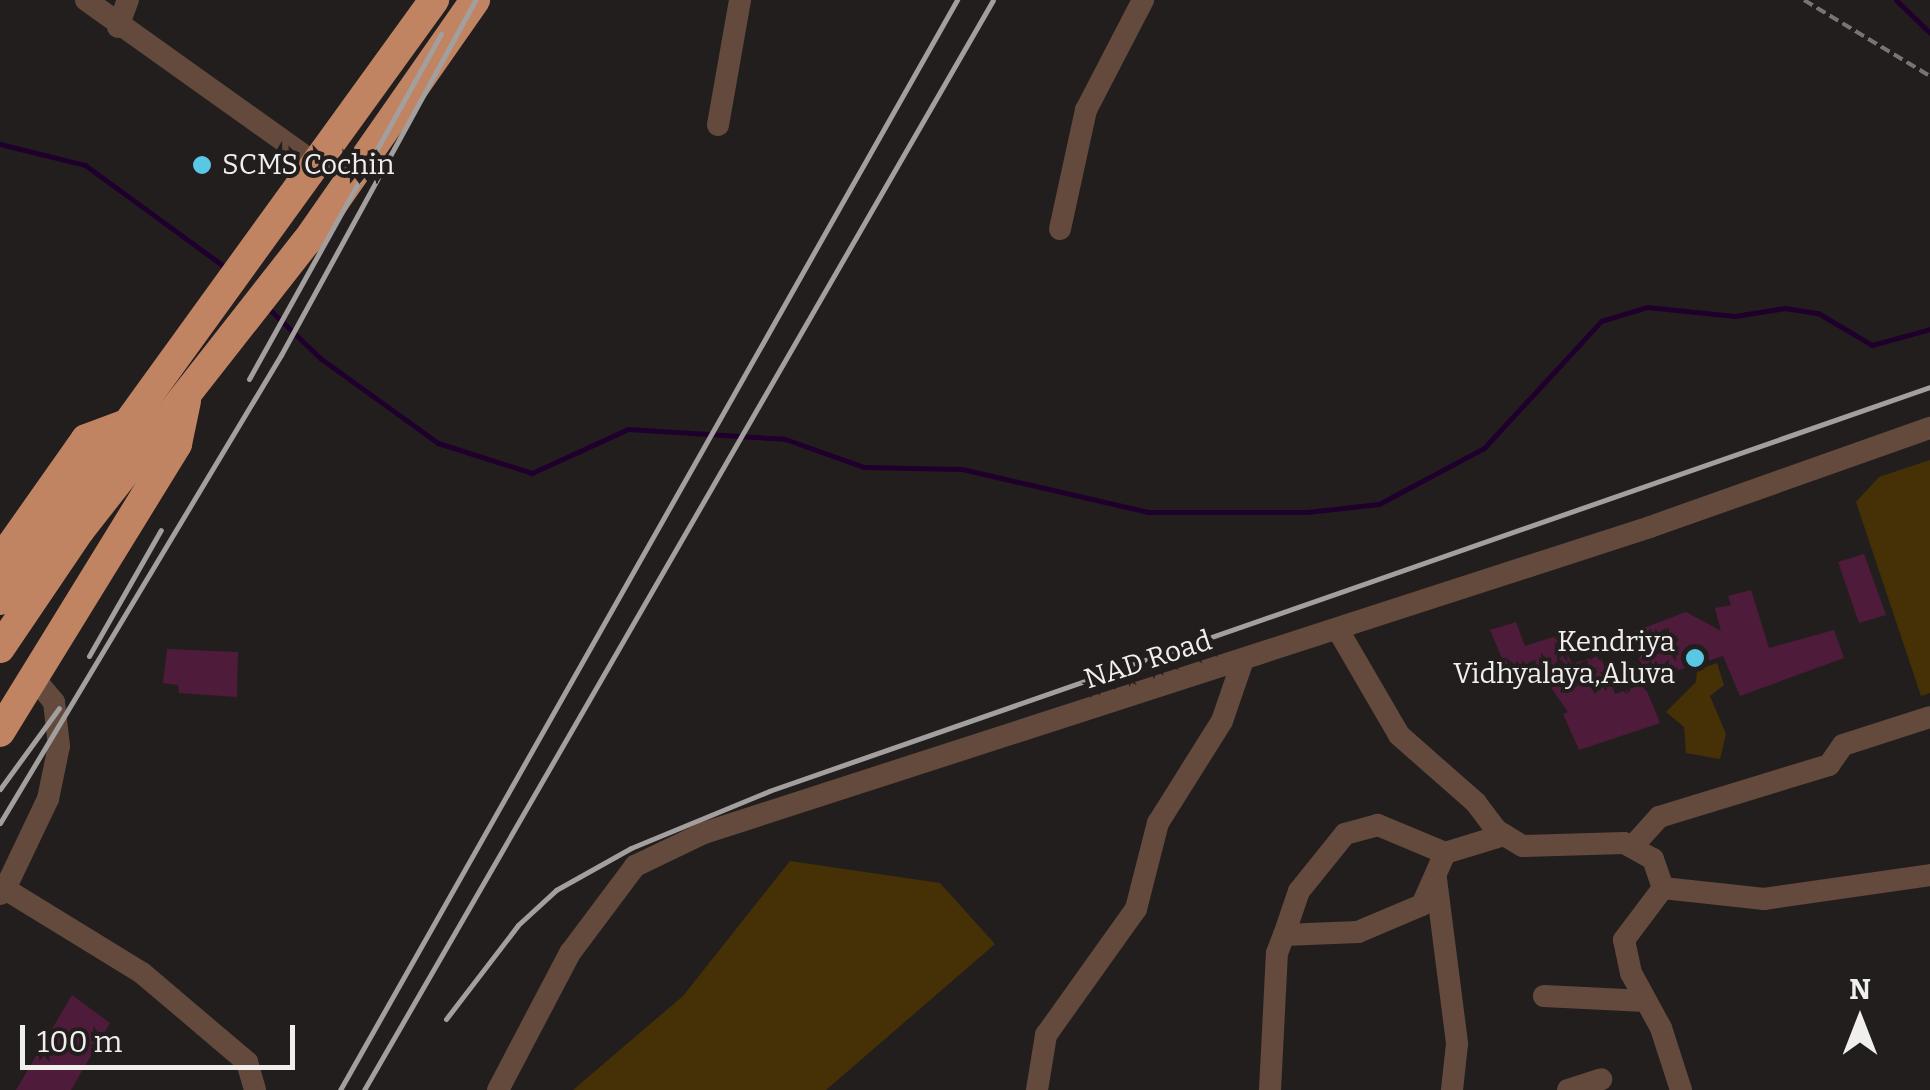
<!DOCTYPE html>
<style>
body{margin:0}
#map{position:relative;width:1930px;height:1090px;overflow:hidden;background:#231e1e;font-family:Bitter,serif}
div>[style]{position:absolute}
.green>*{inset:0;background:#453105}
.stream>*{height:5px;margin:-2.5px;padding:0 2.5px;transform-origin:2.5px;border-radius:2.5px;background:#1f002c}
.building>*{inset:0;background:#4f1b3b}
.path>*{height:4px;margin-top:-2px;transform-origin:0;background:repeating-linear-gradient(90deg,#787474 0 10px,transparent 0 15px)}
.minor>*{height:22px;margin:-11px;padding:0 11px;transform-origin:11px;border-radius:11px;background:#634a3d}
.highway>*{height:30px;margin:-15px;padding:0 15px;transform-origin:15px;border-radius:15px;background:#c08462}
.rail>*{height:5px;margin:-2.5px;padding:0 2.5px;transform-origin:2.5px;border-radius:2.5px;background:#a39f9f}
.dots>*{width:28px;height:28px;translate:-50% -50%;box-sizing:border-box;border:5px solid #231e1e;border-radius:50%}
span{translate:-50% -50%;white-space:nowrap;text-align:center;line-height:1.15;-webkit-text-stroke:8px #231e1e;paint-order:stroke}
.poi-label{font-size:28px;color:#f1eeee}
.left{translate:0 -50%;text-align:left}
.right{translate:-100% -50%;text-align:right}
.street-label{font-size:28px;color:#f1eeee}
.north{position:absolute;left:1810px;top:970px;width:100px;height:100px;-webkit-text-stroke:8px #231e1e;paint-order:stroke;rotate:0deg;font-size:28px;font-weight:700;line-height:40px;text-align:center;color:#f1eeee}
.north::after{content:'';display:block;margin:auto;width:35px;height:45px;background:#f1eeee;clip-path:polygon(50% 0,100% 100%,50% 72%,0 100%)}
.scale{position:absolute;left:20px;top:1025px;width:275px;height:45px;box-sizing:border-box;border:5px solid #f1eeee;border-top:0;padding-left:12px;font-size:30px;line-height:35px;white-space:nowrap;color:#f1eeee;-webkit-text-stroke:8px #231e1e;paint-order:stroke}
</style>
<div id="map">
<div class="green">
<i style="clip-path:polygon(1930px 460px,1930px 693px,1921px 696px,1856px 502px,1879px 477px)"></i>
<i style="clip-path:polygon(1717px 663px,1724px 685px,1710px 696px,1726px 734px,1720px 759px,1686px 753px,1684px 727px,1666px 712px,1696px 682px,1697px 670px)"></i>
<i style="clip-path:polygon(790px 861px,940px 883px,995px 944px,826px 1090px,573px 1090px,683px 996px)"></i>
</div>
<div class="stream">
<i style="left:1896px;top:0;width:47px;rotate:44.1deg"></i>
<i style="left:0;top:144px;width:88px;rotate:13.9deg"></i>
<i style="left:85px;top:165px;width:175px;rotate:36.1deg"></i>
<i style="left:266px;top:306px;width:75px;rotate:43.9deg"></i>
<i style="left:320px;top:358px;width:145px;rotate:35.8deg"></i>
<i style="left:438px;top:443px;width:99px;rotate:17.7deg"></i>
<i style="left:532px;top:473px;width:106px;rotate:-24.6deg"></i>
<i style="left:628px;top:429px;width:157px;rotate:3.6deg"></i>
<i style="left:785px;top:439px;width:84px;rotate:19.5deg"></i>
<i style="left:864px;top:467px;width:98px;rotate:1.2deg"></i>
<i style="left:962px;top:469px;width:191px;rotate:13deg"></i>
<i style="left:1148px;top:512px;width:159px"></i>
<i style="left:1307px;top:512px;width:72px;rotate:-6.3deg"></i>
<i style="left:1379px;top:504px;width:119px;rotate:-28.1deg"></i>
<i style="left:1484px;top:448px;width:173px;rotate:-47.3deg"></i>
<i style="left:1601px;top:321px;width:48px;rotate:-16.9deg"></i>
<i style="left:1647px;top:307px;width:88px;rotate:5.8deg"></i>
<i style="left:1735px;top:316px;width:51px;rotate:-9.1deg"></i>
<i style="left:1785px;top:308px;width:33px;rotate:9deg"></i>
<i style="left:1818px;top:313px;width:63px;rotate:30.7deg"></i>
<i style="left:1872px;top:345px;width:60px;rotate:-15.4deg"></i>
</div>
<div class="building">
<i style="clip-path:polygon(1864px 554px,1886px 615px,1859px 623px,1838px 562px)"></i>
<i style="clip-path:polygon(1751px 590px,1769px 648px,1834px 630px,1844px 658px,1740px 696px,1723px 656px,1647px 680px,1628px 634px,1686px 612px,1721px 631px,1715px 608px,1731px 605px,1728px 596px)"></i>
<i style="clip-path:polygon(1516px 622px,1525px 646px,1559px 635px,1572px 664px,1600px 655px,1615px 694px,1644px 684px,1660px 723px,1579px 750px,1563px 714px,1568px 712px,1552px 689px,1549px 663px,1510px 677px,1490px 630px)"></i>
<i style="clip-path:polygon(167px 649px,238px 652px,237px 697px,179px 693px,178px 685px,163px 683px)"></i>
<i style="clip-path:polygon(72px 995px,110px 1023px,71px 1090px,16px 1090px)"></i>
</div>
<div class="path">
<i style="left:1804px;top:0;width:147px;rotate:31.1deg"></i>
</div>
<div class="minor">
<i style="left:86px;top:0;width:282px;rotate:35.5deg"></i>
<i style="left:118px;top:27px;width:29px;rotate:-70deg"></i>
<i style="left:718px;top:125px;width:127px;rotate:-80deg"></i>
<i style="left:1060px;top:229px;width:122px;rotate:-77.7deg"></i>
<i style="left:1086px;top:110px;width:124px;rotate:-62.6deg"></i>
<i style="left:1338px;top:630px;width:121px;rotate:59.8deg"></i>
<i style="left:1399px;top:735px;width:103px;rotate:41.4deg"></i>
<i style="left:1476px;top:803px;width:34px;rotate:53deg"></i>
<i style="left:1496px;top:830px;width:31px;rotate:31deg"></i>
<i style="left:1523px;top:846px;width:101px;rotate:-1.7deg"></i>
<i style="left:1624px;top:843px;width:33px;rotate:29deg"></i>
<i style="left:1653px;top:859px;width:31px;rotate:71deg"></i>
<i style="left:1663px;top:888px;width:65px;rotate:126.9deg"></i>
<i style="left:1624px;top:940px;width:34px;rotate:78deg"></i>
<i style="left:1631px;top:973px;width:63px;rotate:61.4deg"></i>
<i style="left:1661px;top:1028px;width:65px;rotate:72.1deg"></i>
<i style="left:1632px;top:847px;width:40px;rotate:-48deg"></i>
<i style="left:1659px;top:817px;width:178px;rotate:-17deg"></i>
<i style="left:1829px;top:765px;width:24px;rotate:-55deg"></i>
<i style="left:1843px;top:745px;width:91px;rotate:-17.8deg"></i>
<i style="left:1445px;top:853px;width:73px;rotate:-157.3deg"></i>
<i style="left:1378px;top:825px;width:34px;rotate:165deg"></i>
<i style="left:1345px;top:834px;width:73px;rotate:128.9deg"></i>
<i style="left:1299px;top:891px;width:46px;rotate:108.8deg"></i>
<i style="left:1284px;top:935px;width:74px;rotate:-2.3deg"></i>
<i style="left:1358px;top:932px;width:69px;rotate:-22.9deg"></i>
<i style="left:1422px;top:905px;width:57px;rotate:-66.1deg"></i>
<i style="left:1445px;top:853px;width:62px;rotate:-17deg"></i>
<i style="left:1436px;top:879px;width:166px;rotate:82.7deg"></i>
<i style="left:1457px;top:1044px;width:46px;rotate:96.2deg"></i>
<i style="left:1663px;top:888px;width:102px;rotate:6.2deg"></i>
<i style="left:1764px;top:899px;width:168px;rotate:-8.2deg"></i>
<i style="left:5px;top:889px;width:100px;rotate:-64.5deg"></i>
<i style="left:48px;top:799px;width:54px;rotate:-78.3deg"></i>
<i style="left:59px;top:746px;width:44px;rotate:-96.5deg"></i>
<i style="left:54px;top:702px;width:33px;rotate:-130deg"></i>
<i style="left:0;top:894px;width:7px;rotate:-45deg"></i>
<i style="left:5px;top:889px;width:161px;rotate:31.5deg"></i>
<i style="left:142px;top:973px;width:138px;rotate:40.3deg"></i>
<i style="left:247px;top:1062px;width:29px;rotate:74deg"></i>
<i style="left:1544px;top:996px;width:101px;rotate:2.8deg"></i>
<i style="left:498px;top:1090px;width:155px;rotate:-62.3deg"></i>
<i style="left:570px;top:953px;width:109px;rotate:-53.2deg"></i>
<i style="left:635px;top:866px;width:76px;rotate:-25.6deg"></i>
<i style="left:704px;top:833px;width:994px;rotate:-17.92deg"></i>
<i style="left:1650px;top:527px;width:297px;rotate:-19.5deg"></i>
<i style="left:1037px;top:1090px;width:56px;rotate:-80.7deg"></i>
<i style="left:1046px;top:1035px;width:155px;rotate:-54.5deg"></i>
<i style="left:1136px;top:909px;width:89px;rotate:-75.7deg"></i>
<i style="left:1158px;top:823px;width:120px;rotate:-57.9deg"></i>
<i style="left:1222px;top:721px;width:65px;rotate:-71deg"></i>
<i style="left:1270px;top:1090px;width:137px;rotate:-87.1deg"></i>
<i style="left:1277px;top:953px;width:19px;rotate:-69deg"></i>
<i style="left:1568px;top:1090px;width:35px;rotate:-18deg"></i>
</div>
<div class="highway">
<i style="left:0;top:561px;width:149px;rotate:-54.8deg"></i>
<i style="left:86px;top:439px;width:40px;rotate:-20.2deg"></i>
<i style="left:0;top:600px;width:741px;rotate:-54.12deg"></i>
<i style="left:0;top:648px;width:143px;rotate:-55.9deg"></i>
<i style="left:80px;top:530px;width:367px;rotate:-51.9deg"></i>
<i style="left:307px;top:241px;width:294px;rotate:-55.1deg"></i>
<i style="left:0;top:732px;width:338px;rotate:-58.4deg"></i>
<i style="left:177px;top:444px;width:44px;rotate:-78.2deg"></i>
</div>
<div class="rail">
<i style="left:249px;top:379px;width:395px;rotate:-60.9deg"></i>
<i style="left:89px;top:656px;width:145px;rotate:-60.3deg"></i>
<i style="left:0;top:789px;width:100px;rotate:-53.9deg"></i>
<i style="left:0;top:823px;width:546px;rotate:-59.02deg"></i>
<i style="left:281px;top:355px;width:405px;rotate:-61.3deg"></i>
<i style="left:446px;top:1019px;width:118px;rotate:-52.5deg"></i>
<i style="left:518px;top:925px;width:52px;rotate:-42.6deg"></i>
<i style="left:556px;top:890px;width:86px;rotate:-29.2deg"></i>
<i style="left:631px;top:848px;width:149px;rotate:-22.4deg"></i>
<i style="left:769px;top:791px;width:1229px;rotate:-19.19deg"></i>
<i style="left:340px;top:1090px;width:1253px;rotate:-60.49deg"></i>
<i style="left:364px;top:1090px;width:1258px;rotate:-60.01deg"></i>
</div>
<div class="dots">
<i style="left:202px;top:165px;background:#58c8e4"></i>
<i style="left:1695px;top:658px;background:#58c8e4"></i>
</div>
<div class="poi-label">
<span class="left" style="left:222px;top:165px">SCMS Cochin</span>
<span class="right" style="left:1675px;top:658px">Kendriya<br>Vidhyalaya,Aluva</span>
</div>
<div class="street-label">
<span style="left:1148px;top:660px;rotate:-18deg">NAD Road</span>
</div>
<div class="north">N</div>
<div class="scale">100 m</div>
</div>
